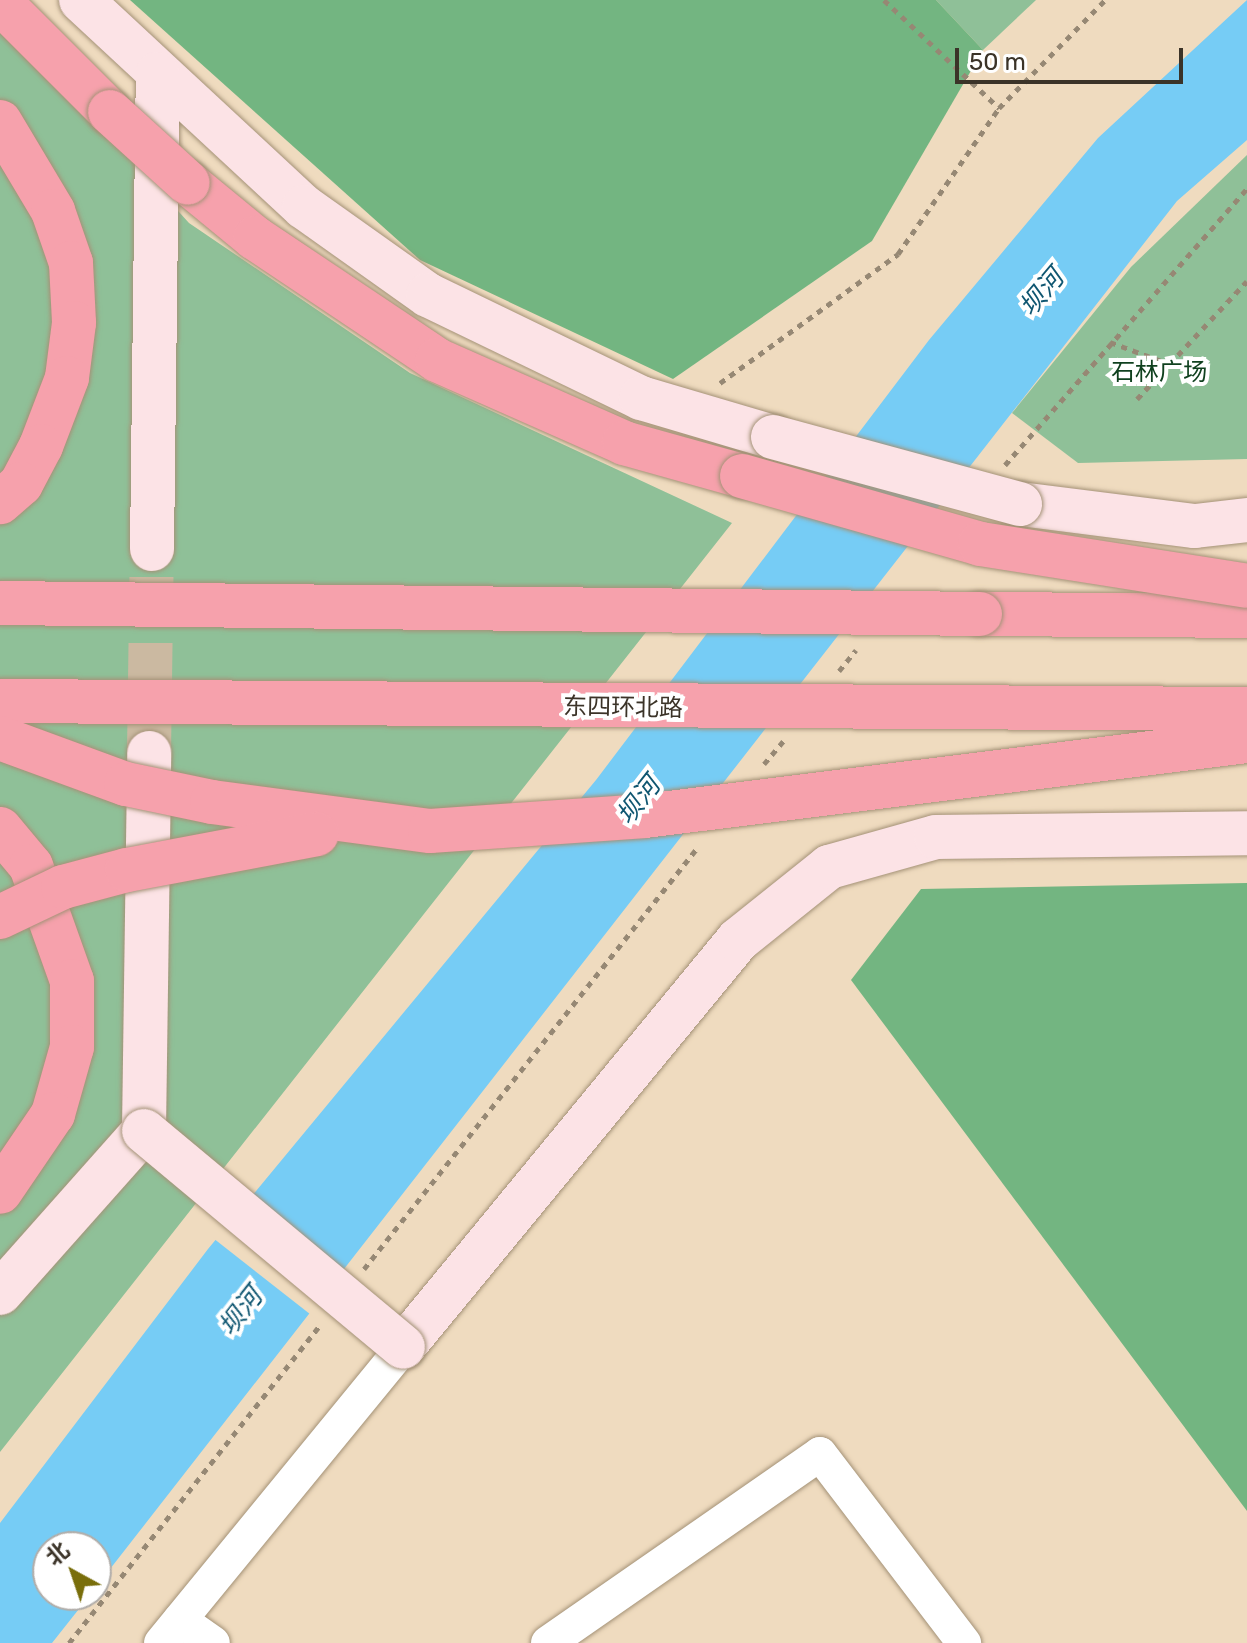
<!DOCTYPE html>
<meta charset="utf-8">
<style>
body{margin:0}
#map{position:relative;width:1247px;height:1643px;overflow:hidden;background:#efdbbf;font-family:Rubik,"Noto Sans SC",sans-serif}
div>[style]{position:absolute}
.green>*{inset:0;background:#8fc098}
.forest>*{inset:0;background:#73b581}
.water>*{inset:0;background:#76ccf5}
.pier>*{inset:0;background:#efdbbf}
.secondary-tunnel>*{height:44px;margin-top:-22px;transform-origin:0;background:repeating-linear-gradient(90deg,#cbb9a1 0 44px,transparent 0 66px)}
.path>*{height:5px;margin-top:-2.5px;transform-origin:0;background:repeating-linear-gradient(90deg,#968874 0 6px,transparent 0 12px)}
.roads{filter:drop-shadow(0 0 2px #a49277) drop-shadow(0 0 2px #a49277)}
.street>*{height:34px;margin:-17px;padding:0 17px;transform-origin:17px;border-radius:17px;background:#fff}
.secondary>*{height:44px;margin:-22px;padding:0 22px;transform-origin:22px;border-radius:22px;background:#fce3e6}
.highway>*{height:44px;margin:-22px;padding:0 22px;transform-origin:22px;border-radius:22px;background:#f6a1ac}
.bridges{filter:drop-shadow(0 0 2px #a49277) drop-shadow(0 0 2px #a49277)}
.secondary-bridge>*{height:44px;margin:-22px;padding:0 22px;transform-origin:22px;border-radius:22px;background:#fce3e6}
.highway-bridge>*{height:44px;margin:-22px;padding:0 22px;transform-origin:22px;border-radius:22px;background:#f6a1ac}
span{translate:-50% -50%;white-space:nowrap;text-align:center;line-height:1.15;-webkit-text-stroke:8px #fff;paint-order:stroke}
.park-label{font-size:24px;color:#10411f}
.street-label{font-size:24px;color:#3b3328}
.water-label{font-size:26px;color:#0f5671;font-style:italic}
.north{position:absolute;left:32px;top:1531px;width:80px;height:80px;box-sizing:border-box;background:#fff;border:2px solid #b1ada9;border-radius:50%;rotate:320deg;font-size:22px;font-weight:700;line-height:32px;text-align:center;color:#3b3328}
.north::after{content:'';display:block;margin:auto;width:28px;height:36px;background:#796e0b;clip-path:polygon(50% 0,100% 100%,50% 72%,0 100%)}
.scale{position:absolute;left:955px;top:48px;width:228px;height:36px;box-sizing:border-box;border:4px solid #3b3328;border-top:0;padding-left:10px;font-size:24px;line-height:28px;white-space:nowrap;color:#3b3328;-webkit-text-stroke:6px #fff;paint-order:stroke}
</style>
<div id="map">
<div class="green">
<i style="clip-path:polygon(936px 0,1036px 0,983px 50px)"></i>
<i style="clip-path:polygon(0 15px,189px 223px,410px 373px,732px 523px,0 1452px)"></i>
<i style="clip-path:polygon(1247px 155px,1247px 459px,1078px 463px,1012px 413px,1131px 267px)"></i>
</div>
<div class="forest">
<i style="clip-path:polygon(130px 0,936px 0,983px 50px,872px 241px,673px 379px,420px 260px)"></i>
<i style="clip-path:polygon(1247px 883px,1247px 1511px,851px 980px,921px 889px)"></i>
</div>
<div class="water">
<i style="clip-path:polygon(1247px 0,1247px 140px,1177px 201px,96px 1587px,96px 1547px,48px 1547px,48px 1595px,90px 1595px,52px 1643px,0 1643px,0 1523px,208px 1249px,596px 780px,929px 340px,1098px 138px)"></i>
</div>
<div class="pier">
<i style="clip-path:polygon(247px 1197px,347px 1276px,315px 1318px,213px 1238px)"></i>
</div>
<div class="secondary-tunnel">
<i style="left:149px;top:753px;width:204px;rotate:-89.2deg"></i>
</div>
<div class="path">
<i style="left:884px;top:0;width:158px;rotate:43.2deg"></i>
<i style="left:1110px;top:342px;width:63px;rotate:20.4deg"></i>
<i style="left:720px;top:383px;width:220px;rotate:-35.9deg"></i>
<i style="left:898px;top:254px;width:178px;rotate:-55.3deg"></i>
<i style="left:999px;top:108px;width:151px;rotate:-45.5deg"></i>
<i style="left:1137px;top:399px;width:161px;rotate:-47deg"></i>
<i style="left:1005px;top:465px;width:367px;rotate:-48.8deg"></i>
<i style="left:839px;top:671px;width:27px;rotate:-51deg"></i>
<i style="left:764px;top:764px;width:30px;rotate:-50deg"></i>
<i style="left:364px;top:1269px;width:538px;rotate:-51.64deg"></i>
<i style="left:69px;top:1643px;width:407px;rotate:-51.7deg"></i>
</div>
<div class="roads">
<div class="street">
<i style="left:180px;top:1620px;width:40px;rotate:34.9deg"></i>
<i style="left:161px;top:1643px;width:382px;rotate:-50.7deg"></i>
<i style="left:548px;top:1643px;width:331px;rotate:-34.8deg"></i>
<i style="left:820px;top:1454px;width:238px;rotate:52.7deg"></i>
</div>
<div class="secondary">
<i style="left:81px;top:0;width:304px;rotate:42.9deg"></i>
<i style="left:304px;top:207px;width:152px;rotate:35.4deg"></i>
<i style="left:428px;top:295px;width:237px;rotate:25.8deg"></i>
<i style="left:641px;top:398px;width:138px;rotate:16.5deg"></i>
<i style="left:1020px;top:504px;width:176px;rotate:7.2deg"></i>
<i style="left:1195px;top:526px;width:52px;rotate:-6.6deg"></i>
<i style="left:152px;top:549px;width:475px;rotate:-89.3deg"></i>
<i style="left:0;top:1293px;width:217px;rotate:-48.4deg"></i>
<i style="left:144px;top:1131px;width:378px;rotate:-89.2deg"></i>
<i style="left:403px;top:1347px;width:527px;rotate:-50.54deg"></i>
<i style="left:738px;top:940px;width:117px;rotate:-38.7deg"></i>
<i style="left:829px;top:867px;width:111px;rotate:-15.7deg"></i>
<i style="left:936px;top:837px;width:311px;rotate:-0.7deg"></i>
</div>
<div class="highway">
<i style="left:0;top:2px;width:156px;rotate:45deg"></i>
<i style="left:0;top:122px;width:104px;rotate:59.2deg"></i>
<i style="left:53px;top:211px;width:55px;rotate:70.9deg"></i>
<i style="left:71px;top:263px;width:60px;rotate:87.1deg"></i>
<i style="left:74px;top:323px;width:55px;rotate:97.3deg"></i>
<i style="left:67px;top:378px;width:73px;rotate:110.9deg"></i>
<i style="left:41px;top:446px;width:43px;rotate:117.8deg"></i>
<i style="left:21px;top:484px;width:28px;rotate:139deg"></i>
<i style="left:188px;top:183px;width:87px;rotate:39.4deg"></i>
<i style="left:255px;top:238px;width:219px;rotate:33.8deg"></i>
<i style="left:437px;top:360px;width:205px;rotate:23.9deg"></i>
<i style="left:624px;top:443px;width:123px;rotate:15.6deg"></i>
<i style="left:980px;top:614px;width:267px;rotate:0.4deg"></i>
<i style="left:0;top:829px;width:48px;rotate:50deg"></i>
<i style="left:31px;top:866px;width:122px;rotate:70.4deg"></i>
<i style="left:72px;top:981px;width:66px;rotate:90deg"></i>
<i style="left:72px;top:1047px;width:70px;rotate:105.8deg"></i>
<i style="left:53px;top:1114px;width:94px;rotate:124.2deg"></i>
</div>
</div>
<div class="bridges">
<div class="secondary-bridge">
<i style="left:773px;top:437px;width:256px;rotate:15.2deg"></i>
<i style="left:144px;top:1131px;width:337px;rotate:39.8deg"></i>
</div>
<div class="highway-bridge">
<i style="left:110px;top:112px;width:105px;rotate:42.3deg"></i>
<i style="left:742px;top:476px;width:248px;rotate:15.9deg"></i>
<i style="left:980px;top:544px;width:270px;rotate:8.9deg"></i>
<i style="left:0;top:603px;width:980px;rotate:0.64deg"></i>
<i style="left:0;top:701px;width:1247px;rotate:0.37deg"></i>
<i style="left:0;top:738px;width:134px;rotate:20.1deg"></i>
<i style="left:126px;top:784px;width:88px;rotate:11.8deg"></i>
<i style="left:212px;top:802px;width:220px;rotate:7.6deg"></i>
<i style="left:430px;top:831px;width:216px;rotate:-4deg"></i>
<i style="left:645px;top:816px;width:607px;rotate:-7.1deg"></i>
<i style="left:0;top:917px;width:70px;rotate:-25.5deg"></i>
<i style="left:63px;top:887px;width:66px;rotate:-14.9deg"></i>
<i style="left:127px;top:870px;width:193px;rotate:-10.7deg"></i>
</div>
</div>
<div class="park-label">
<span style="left:1159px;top:373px">石林广场</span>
</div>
<div class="street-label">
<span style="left:623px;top:708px;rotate:1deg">东四环北路</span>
</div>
<div class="water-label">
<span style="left:1042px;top:293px;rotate:-50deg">坝河</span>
<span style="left:639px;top:801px;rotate:-52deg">坝河</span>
<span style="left:241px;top:1312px;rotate:-52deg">坝河</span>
</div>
<div class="north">北</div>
<div class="scale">50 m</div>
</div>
